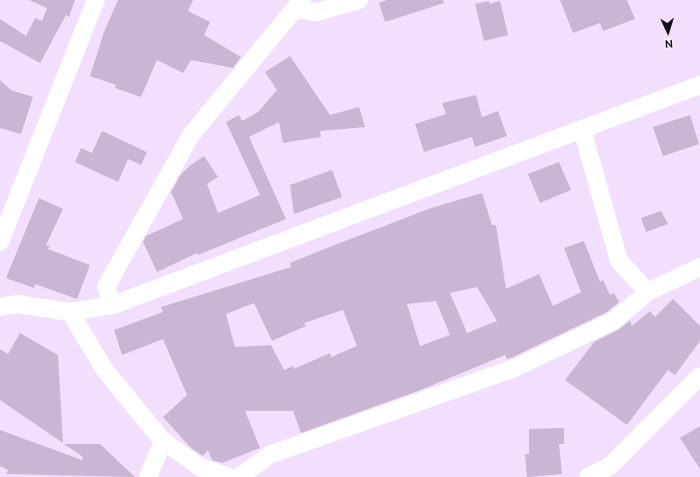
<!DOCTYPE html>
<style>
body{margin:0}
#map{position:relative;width:700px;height:477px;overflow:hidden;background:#f2dffd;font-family:Ubuntu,sans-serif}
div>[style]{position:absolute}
.building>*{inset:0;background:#c8b6d2}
.street>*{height:18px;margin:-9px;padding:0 9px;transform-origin:9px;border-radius:9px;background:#fff}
span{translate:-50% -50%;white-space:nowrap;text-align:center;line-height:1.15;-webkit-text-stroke:4px #f9f2fe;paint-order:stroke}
.north{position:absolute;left:648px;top:12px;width:40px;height:40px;-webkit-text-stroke:3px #f9f2fe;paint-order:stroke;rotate:176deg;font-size:11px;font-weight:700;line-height:16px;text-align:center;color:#16101a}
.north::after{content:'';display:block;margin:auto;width:14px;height:18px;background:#16101a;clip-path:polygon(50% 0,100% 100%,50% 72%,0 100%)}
</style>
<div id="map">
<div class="building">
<i style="clip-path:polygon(29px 0,75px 0,69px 17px,66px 15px,40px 63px,0 41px,0 19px,26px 36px,35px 18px,42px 21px,47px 8px)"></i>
<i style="clip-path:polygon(118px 0,193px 0,188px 11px,210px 22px,204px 35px,241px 57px,233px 68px,191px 60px,183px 73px,157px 60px,141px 97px,115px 88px,116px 85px,90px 76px,104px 32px)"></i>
<i style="clip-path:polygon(387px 0,443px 0,444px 3px,385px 22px,379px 3px)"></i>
<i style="clip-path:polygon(560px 0,627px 0,635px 19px,603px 31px,600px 23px,573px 33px)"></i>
<i style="clip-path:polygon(489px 1px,490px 4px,500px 1px,508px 35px,484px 41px,475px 4px)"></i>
<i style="clip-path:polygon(290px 56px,330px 115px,359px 107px,365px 127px,320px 131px,321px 137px,283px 143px,279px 122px,249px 137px,286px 219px,198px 255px,197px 253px,157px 272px,143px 242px,146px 236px,183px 219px,171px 192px,181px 174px,191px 165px,204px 156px,218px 177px,207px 184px,218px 213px,260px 195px,226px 122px,239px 115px,242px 121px,258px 112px,277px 90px,265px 72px)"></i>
<i style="clip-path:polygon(0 80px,11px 90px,33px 97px,21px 134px,0 128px)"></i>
<i style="clip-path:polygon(476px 95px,482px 117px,498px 111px,507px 136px,475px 147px,472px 137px,424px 152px,415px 124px,446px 114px,442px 103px)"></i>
<i style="clip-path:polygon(690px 115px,699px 144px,663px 156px,653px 127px)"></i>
<i style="clip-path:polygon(102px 131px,147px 152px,141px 165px,128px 159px,118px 182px,75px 162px,81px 148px,92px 153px)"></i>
<i style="clip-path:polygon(559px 162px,571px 190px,540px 203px,528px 174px)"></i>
<i style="clip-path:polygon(332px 170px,342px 197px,294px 214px,290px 185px)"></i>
<i style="clip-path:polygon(evenodd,482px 193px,492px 225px,496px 225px,506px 289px,539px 274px,553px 306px,581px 292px,564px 248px,584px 241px,600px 282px,603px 280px,610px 295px,614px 293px,619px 302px,607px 312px,513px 357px,507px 359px,505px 355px,418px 391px,301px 433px,293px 411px,245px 411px,260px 448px,222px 463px,212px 460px,208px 450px,203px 456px,191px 448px,163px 417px,187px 395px,163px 339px,122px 355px,114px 330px,163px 312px,161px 307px,291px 267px,290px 263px,327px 248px,431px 208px,482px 193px,477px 287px,497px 321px,467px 333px,450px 293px,477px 287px,482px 193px,436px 301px,450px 335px,420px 346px,407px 304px,436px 301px,482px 193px,254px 303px,272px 341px,306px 326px,304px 323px,343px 310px,357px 346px,331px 357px,330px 353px,294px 369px,293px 366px,284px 370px,271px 345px,235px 347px,226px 314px,254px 303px)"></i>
<i style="clip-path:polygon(39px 198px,63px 209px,46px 245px,50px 246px,48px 249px,90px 265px,77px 299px,35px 284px,34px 288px,6px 278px)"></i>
<i style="clip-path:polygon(661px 211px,668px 224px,646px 232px,641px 218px)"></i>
<i style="clip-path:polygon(673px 299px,700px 326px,700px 341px,675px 375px,668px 370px,627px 425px,565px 380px,594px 342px,618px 330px,630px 321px,632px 326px,650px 311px,655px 317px)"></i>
<i style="clip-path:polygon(20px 333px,58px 355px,63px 443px,0 400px,0 349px,8px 354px)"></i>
<i style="clip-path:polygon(700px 426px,700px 469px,680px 438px)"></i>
<i style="clip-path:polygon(564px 428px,564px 444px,559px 444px,562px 474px,527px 477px,525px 454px,529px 454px,529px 429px)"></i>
<i style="clip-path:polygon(0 430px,82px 460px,83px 457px,64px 444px,100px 444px,135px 477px,6px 474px,8px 470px,0 466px)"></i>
</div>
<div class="street">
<i style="left:297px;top:9px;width:20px;rotate:9deg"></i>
<i style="left:317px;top:12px;width:44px;rotate:-15.9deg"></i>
<i style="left:582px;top:129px;width:137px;rotate:74.3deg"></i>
<i style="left:619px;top:261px;width:42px;rotate:46.9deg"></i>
<i style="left:0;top:242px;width:260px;rotate:-68.4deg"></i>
<i style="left:113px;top:305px;width:19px;rotate:-111deg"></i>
<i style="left:106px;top:287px;width:174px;rotate:-60.8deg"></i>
<i style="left:191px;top:135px;width:175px;rotate:-50.6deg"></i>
<i style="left:0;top:307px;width:17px;rotate:-10deg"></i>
<i style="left:17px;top:304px;width:54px;rotate:8.6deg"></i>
<i style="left:70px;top:312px;width:44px;rotate:-9.2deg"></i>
<i style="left:113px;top:305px;width:627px;rotate:-20.55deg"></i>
<i style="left:70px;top:312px;width:66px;rotate:59.2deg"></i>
<i style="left:104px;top:369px;width:93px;rotate:50.7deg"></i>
<i style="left:163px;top:441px;width:45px;rotate:35.1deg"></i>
<i style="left:200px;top:467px;width:31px;rotate:19deg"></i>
<i style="left:148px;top:477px;width:39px;rotate:-67deg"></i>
<i style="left:239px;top:477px;width:37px;rotate:-36deg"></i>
<i style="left:269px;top:455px;width:263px;rotate:-19.5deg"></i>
<i style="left:517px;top:367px;width:106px;rotate:-25.6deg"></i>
<i style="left:613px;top:321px;width:45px;rotate:-39.6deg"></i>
<i style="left:648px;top:292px;width:58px;rotate:-25.7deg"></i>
<i style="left:588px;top:477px;width:25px;rotate:-27deg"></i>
<i style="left:610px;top:466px;width:127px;rotate:-45deg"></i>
</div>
<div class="north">N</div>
</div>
